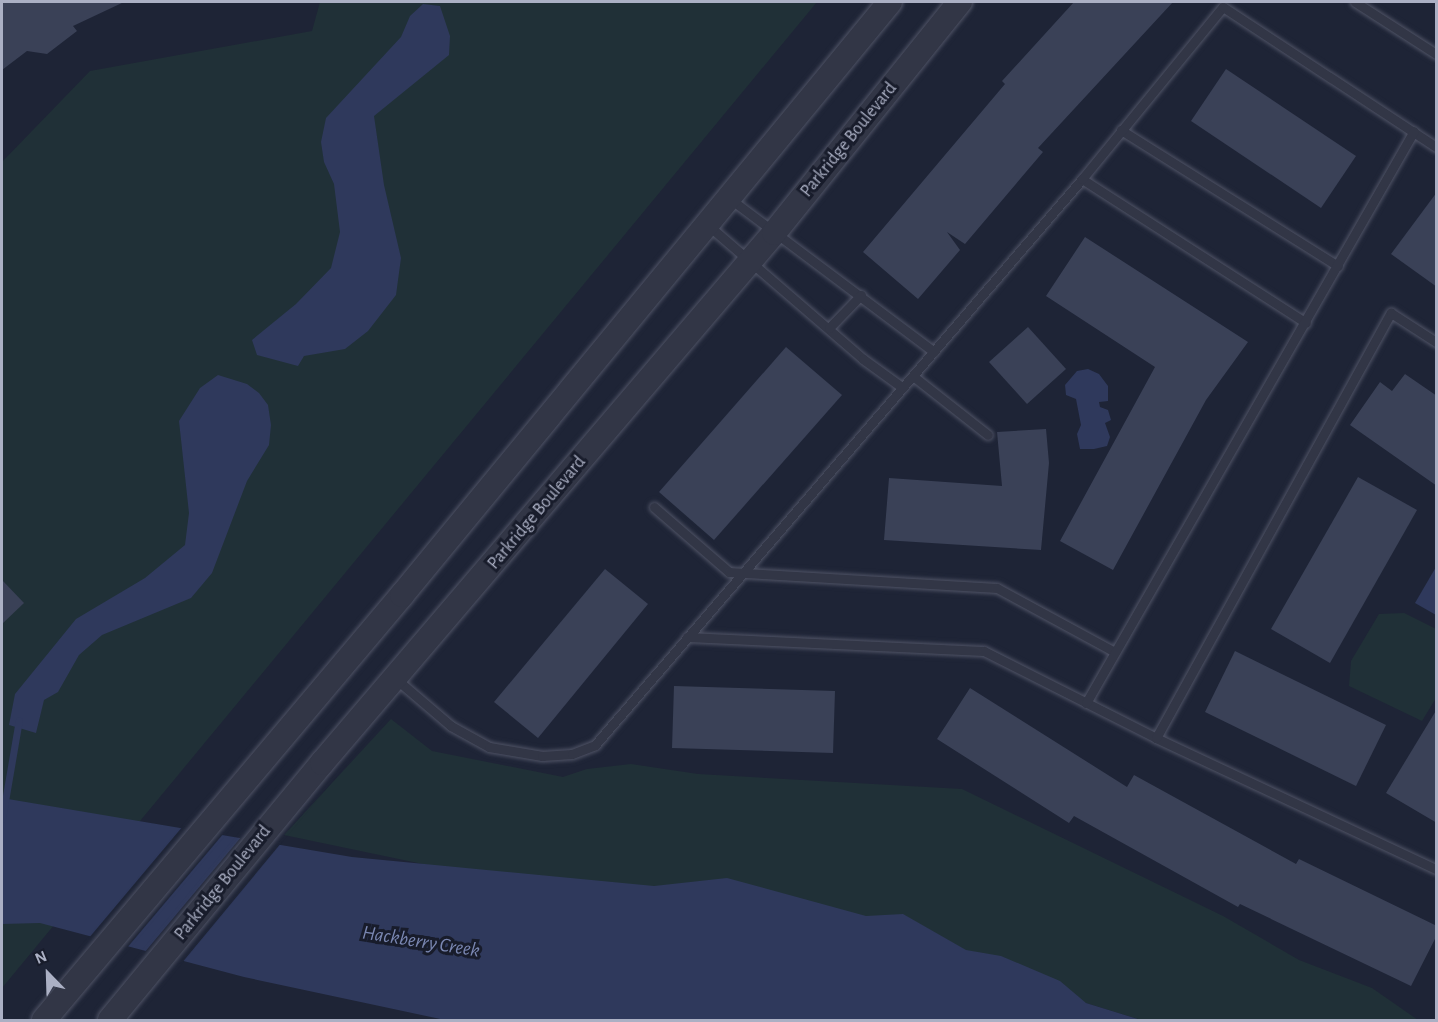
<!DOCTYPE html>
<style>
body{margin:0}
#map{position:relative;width:1438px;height:1022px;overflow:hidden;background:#1e2436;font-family:"Alegreya Sans",sans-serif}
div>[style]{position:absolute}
.green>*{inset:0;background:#203037}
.water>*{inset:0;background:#2f395c}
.pier>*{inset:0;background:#1e2436}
.stream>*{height:7px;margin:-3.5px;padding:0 3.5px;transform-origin:3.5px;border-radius:3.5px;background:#2f395c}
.building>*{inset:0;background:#3a4157}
.roads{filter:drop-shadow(0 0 2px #4f5365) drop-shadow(0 0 2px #4f5365)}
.service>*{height:9px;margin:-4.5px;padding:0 4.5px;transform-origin:4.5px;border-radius:4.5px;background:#323646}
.tertiary>*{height:24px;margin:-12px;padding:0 12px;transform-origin:12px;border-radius:12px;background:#323646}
span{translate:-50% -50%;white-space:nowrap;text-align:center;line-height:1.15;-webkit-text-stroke:6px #181c2b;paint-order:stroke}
.street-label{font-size:18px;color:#abb0c4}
.water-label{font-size:20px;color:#7a87b2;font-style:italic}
.frame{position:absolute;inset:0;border:3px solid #abb0c4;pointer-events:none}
.north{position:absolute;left:18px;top:944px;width:60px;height:60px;-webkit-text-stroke:4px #181c2b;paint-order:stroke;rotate:337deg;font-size:16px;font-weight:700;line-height:24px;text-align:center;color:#abb0c4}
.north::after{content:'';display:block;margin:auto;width:21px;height:27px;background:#abb0c4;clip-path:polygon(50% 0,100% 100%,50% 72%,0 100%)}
</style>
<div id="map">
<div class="green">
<i style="clip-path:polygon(320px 2px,817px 2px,2px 988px,2px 162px,90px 71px,312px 31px)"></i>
<i style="clip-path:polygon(1404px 613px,1436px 629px,1436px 698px,1422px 721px,1349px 686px,1351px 661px,1379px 614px)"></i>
<i style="clip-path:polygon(391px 719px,432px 751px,563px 777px,587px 769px,631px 764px,698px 774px,962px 789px,1223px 916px,1299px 960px,1372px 988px,1418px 1020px,1141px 1020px,1086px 1003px,284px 835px)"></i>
</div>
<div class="water">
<i style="clip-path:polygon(423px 4px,440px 6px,450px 36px,449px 55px,374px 116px,384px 185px,401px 258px,396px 295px,368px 331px,345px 349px,304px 356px,298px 366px,257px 355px,252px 340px,296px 304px,331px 268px,340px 232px,334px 184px,324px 162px,321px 142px,326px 118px,401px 37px,410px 16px)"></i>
<i style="clip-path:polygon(1088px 369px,1099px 374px,1108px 386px,1108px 401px,1099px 402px,1100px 407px,1108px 410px,1111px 420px,1105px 423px,1110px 437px,1107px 446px,1094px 449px,1080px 449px,1077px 434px,1081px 425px,1076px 399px,1066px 395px,1065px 385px,1077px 371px)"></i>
<i style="clip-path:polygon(218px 375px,247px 384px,259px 393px,268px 405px,271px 425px,269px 445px,247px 481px,212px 573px,191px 598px,102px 635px,79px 655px,58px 692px,44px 700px,36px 733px,9px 725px,15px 694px,76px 619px,145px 578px,185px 545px,189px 513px,179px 421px,200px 388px)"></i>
<i style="clip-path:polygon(1436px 567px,1436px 615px,1415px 603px)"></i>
<i style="clip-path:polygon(2px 798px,352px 857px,654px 886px,727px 878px,866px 916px,903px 914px,966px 950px,1001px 956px,1060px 981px,1086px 1003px,1141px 1020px,445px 1020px,244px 977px,40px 923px,2px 924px)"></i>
</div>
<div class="pier">
<i style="clip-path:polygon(183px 826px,224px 833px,126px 949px,88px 939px)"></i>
<i style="clip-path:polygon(242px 836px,282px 842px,181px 964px,144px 953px)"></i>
</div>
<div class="stream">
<i style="left:2px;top:819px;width:100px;rotate:-80.3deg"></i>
</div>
<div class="building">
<i style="clip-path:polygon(2px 2px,124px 2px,73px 26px,77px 31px,47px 54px,27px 51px,2px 70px)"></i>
<i style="clip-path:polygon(1074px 2px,1173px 2px,1038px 148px,1043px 152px,965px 244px,947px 232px,960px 250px,918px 299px,863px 252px,1005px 84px,1002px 81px)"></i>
<i style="clip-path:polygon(1226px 69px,1356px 156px,1321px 208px,1191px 121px)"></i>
<i style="clip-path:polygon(1437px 192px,1437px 287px,1391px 254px)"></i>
<i style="clip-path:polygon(1085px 237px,1248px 342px,1206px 400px,1113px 570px,1060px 541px,1155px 367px,1046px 296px)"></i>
<i style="clip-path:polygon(1028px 327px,1066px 369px,1027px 404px,989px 362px)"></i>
<i style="clip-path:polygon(786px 347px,842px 395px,714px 540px,659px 492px)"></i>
<i style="clip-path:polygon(1405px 374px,1437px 396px,1437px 486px,1350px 425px,1380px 382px,1392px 391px)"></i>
<i style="clip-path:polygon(1046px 429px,1049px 463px,1041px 550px,884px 540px,889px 478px,1002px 486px,997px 432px)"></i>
<i style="clip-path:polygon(1358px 477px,1417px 510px,1330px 663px,1271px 629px)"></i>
<i style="clip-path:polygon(605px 569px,648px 604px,538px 738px,494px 702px)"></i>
<i style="clip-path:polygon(2px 580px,24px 603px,2px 624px)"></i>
<i style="clip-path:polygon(1235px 651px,1386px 725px,1356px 786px,1205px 712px)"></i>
<i style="clip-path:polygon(674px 686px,835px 691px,833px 753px,672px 748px)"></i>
<i style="clip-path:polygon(970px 688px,1127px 787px,1134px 775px,1296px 864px,1299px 859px,1437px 926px,1437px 935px,1411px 986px,1240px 904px,1238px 907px,1074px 816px,1069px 823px,937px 739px)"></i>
<i style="clip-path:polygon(1437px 709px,1437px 823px,1386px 793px)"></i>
</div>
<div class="roads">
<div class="service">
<i style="left:1355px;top:2px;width:96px;rotate:32.7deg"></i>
<i style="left:1121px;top:130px;width:256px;rotate:32.1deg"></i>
<i style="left:1082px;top:179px;width:266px;rotate:32.7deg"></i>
<i style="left:729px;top:198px;width:256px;rotate:36.9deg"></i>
<i style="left:709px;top:226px;width:203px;rotate:40.8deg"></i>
<i style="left:863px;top:359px;width:49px;rotate:35.9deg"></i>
<i style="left:829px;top:328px;width:46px;rotate:-45.9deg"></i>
<i style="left:913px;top:376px;width:95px;rotate:38.2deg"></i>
<i style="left:654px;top:507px;width:99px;rotate:40.9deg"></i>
<i style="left:729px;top:572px;width:268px;rotate:3.4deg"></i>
<i style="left:997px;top:588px;width:134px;rotate:28.5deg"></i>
<i style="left:687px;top:637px;width:297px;rotate:2.7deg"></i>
<i style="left:984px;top:651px;width:193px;rotate:26.8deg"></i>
<i style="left:1156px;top:738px;width:309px;rotate:25.1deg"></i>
<i style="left:396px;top:679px;width:72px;rotate:40.5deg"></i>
<i style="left:451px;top:726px;width:43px;rotate:28.9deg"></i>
<i style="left:489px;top:747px;width:54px;rotate:9.6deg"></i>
<i style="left:542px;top:756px;width:30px;rotate:-4deg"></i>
<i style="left:572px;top:754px;width:25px;rotate:-21deg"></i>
<i style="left:595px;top:745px;width:747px;rotate:-49.29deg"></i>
<i style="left:1082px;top:179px;width:222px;rotate:-50.7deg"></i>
<i style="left:1223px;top:7px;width:255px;rotate:33.3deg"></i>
<i style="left:1086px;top:703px;width:659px;rotate:-60.17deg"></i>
<i style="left:1156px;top:738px;width:486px;rotate:-61.1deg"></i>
<i style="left:1391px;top:313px;width:54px;rotate:32.8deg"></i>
</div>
<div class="tertiary">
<i style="left:44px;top:1020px;width:556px;rotate:-49.89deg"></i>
<i style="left:402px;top:595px;width:768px;rotate:-50.55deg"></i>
<i style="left:110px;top:1020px;width:333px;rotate:-50.5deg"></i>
<i style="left:322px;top:763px;width:697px;rotate:-49.54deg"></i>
<i style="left:774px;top:233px;width:297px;rotate:-51.2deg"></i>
</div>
</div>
<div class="street-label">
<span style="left:849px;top:140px;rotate:-51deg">Parkridge Boulevard</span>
<span style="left:537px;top:513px;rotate:-50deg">Parkridge Boulevard</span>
<span style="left:223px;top:883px;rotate:-51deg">Parkridge Boulevard</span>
</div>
<div class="water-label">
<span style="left:421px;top:942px;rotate:9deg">Hackberry Creek</span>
</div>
<div class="frame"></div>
<div class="north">N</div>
</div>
